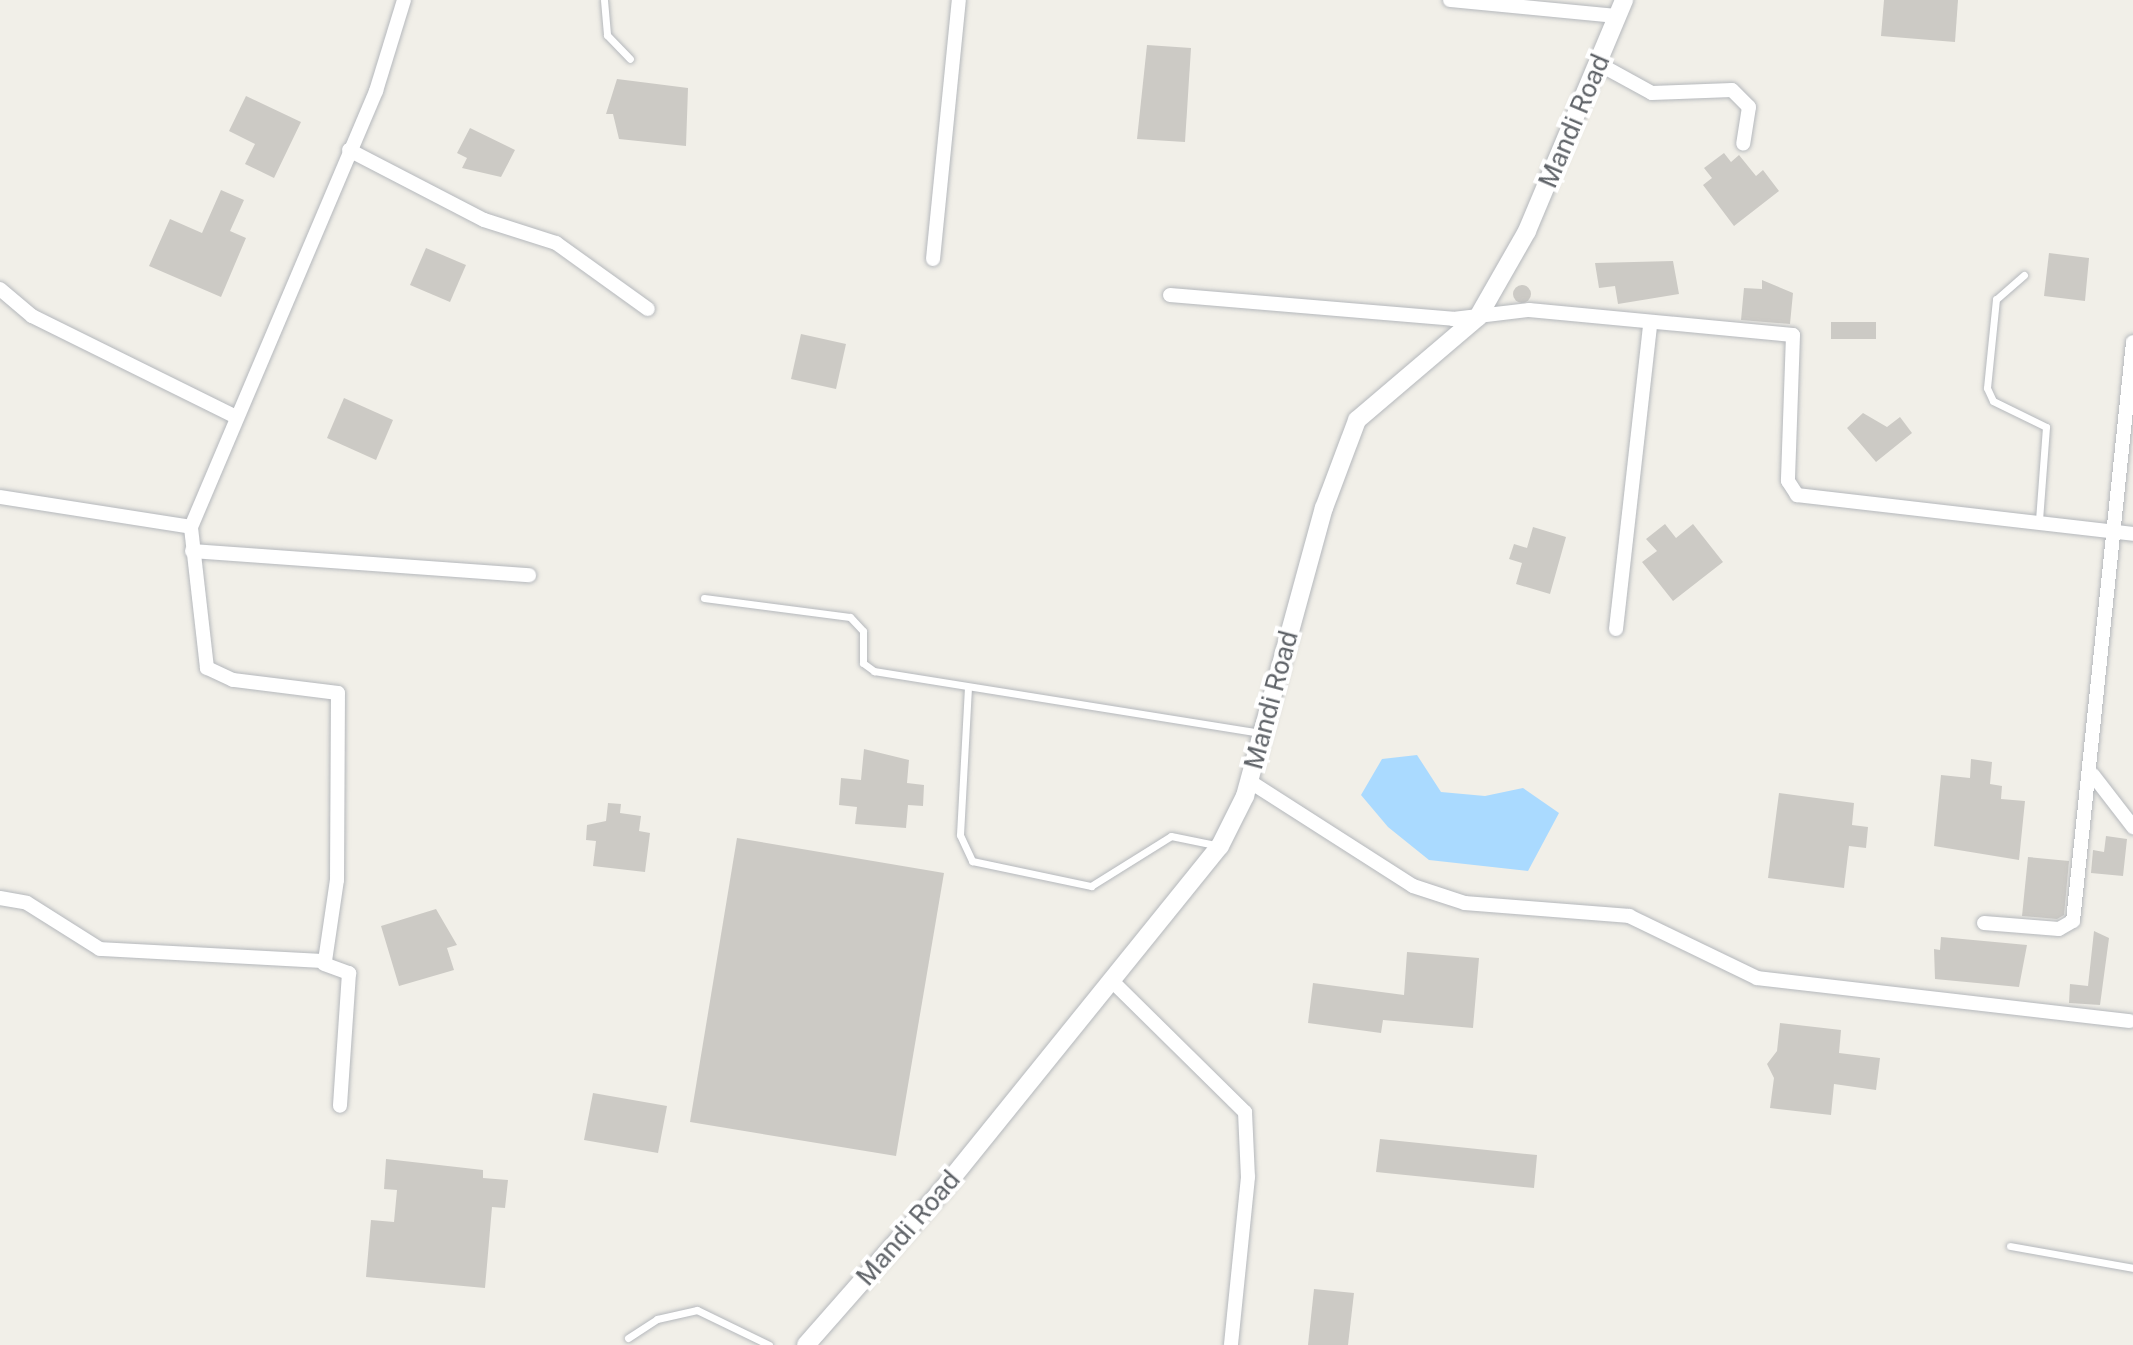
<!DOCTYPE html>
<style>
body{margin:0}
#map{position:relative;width:2133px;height:1345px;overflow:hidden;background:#f1efe8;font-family:"Public Sans",sans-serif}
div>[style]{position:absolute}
.water>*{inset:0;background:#aadaff}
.building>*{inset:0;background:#cccac5}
.round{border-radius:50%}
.roads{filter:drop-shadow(0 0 2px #b5b8bc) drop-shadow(0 0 2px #b5b8bc)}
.service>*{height:7px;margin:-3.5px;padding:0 3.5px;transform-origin:3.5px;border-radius:3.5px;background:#fff}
.minor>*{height:14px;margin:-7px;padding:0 7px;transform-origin:7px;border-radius:7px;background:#fff}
.tertiary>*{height:18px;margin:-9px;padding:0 9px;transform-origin:9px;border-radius:9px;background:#fff}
span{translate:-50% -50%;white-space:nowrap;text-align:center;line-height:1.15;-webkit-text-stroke:8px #fff;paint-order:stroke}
.street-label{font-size:26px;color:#5f6368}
</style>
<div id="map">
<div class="water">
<i style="clip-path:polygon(1417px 755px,1441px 792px,1485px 796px,1523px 788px,1559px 813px,1528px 871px,1429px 860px,1388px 827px,1361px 795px,1382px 759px)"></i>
</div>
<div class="building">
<i style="clip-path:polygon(1884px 0,1958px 0,1955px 42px,1881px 36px)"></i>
<i style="clip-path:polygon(1147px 45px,1191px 48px,1185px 142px,1137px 139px)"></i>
<i style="clip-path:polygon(617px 79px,688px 88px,686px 146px,619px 139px,613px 114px,606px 114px)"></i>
<i style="clip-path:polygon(246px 96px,301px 122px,274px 178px,245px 164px,255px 144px,229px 131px)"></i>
<i style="clip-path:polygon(470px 128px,515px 150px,501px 177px,462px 168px,467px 158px,457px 153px)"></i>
<i style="clip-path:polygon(1724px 153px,1731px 162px,1739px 155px,1756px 176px,1763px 170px,1779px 191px,1734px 226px,1703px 185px,1712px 178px,1704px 168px)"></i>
<i style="clip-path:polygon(221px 190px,244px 200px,230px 231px,246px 238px,221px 297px,149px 266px,170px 219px,202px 233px)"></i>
<i style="clip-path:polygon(426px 248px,466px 265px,450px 302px,410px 285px)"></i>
<i style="clip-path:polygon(2049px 253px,2089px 258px,2085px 301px,2044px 296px)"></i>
<i style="clip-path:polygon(1673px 261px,1679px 294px,1618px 304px,1615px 286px,1599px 288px,1595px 263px)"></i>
<i style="clip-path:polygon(1762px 280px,1793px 293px,1790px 324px,1741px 320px,1744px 288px,1762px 289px)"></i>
<i class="round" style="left:1513px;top:285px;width:18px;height:18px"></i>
<i style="clip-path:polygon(1831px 322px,1876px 322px,1876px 339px,1831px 339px)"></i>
<i style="clip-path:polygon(801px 334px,846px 344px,836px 389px,791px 379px)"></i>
<i style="clip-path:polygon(344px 398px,393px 420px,376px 460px,327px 438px)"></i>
<i style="clip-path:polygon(1863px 413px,1887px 427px,1900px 417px,1912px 433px,1876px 462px,1847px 428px)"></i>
<i style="clip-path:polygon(1665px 524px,1676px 538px,1693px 524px,1723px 562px,1673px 601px,1642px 562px,1657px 551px,1646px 539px)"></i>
<i style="clip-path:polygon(1533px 527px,1566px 537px,1550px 594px,1516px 584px,1522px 563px,1509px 559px,1514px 544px,1527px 548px)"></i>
<i style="clip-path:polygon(864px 749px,909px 760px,907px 783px,924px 785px,923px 806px,908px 805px,906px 828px,855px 824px,857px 807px,839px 805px,841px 778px,861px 780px)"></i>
<i style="clip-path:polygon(1971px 759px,1992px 762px,1990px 784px,2002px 786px,2001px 799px,2025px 801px,2019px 860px,1934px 846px,1941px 775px,1970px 778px)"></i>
<i style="clip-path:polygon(1779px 793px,1854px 803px,1852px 825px,1868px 827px,1866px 848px,1849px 846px,1844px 888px,1768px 878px)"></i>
<i style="clip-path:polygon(608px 803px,621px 804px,620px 813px,641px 816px,639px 831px,650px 833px,645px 872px,593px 866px,596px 841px,586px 840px,587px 825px,606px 821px)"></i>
<i style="clip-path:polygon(2106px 836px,2127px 839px,2123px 876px,2091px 873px,2093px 850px,2104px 852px)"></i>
<i style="clip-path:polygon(737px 838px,944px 873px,896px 1156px,690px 1122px)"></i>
<i style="clip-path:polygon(2028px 857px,2069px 861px,2064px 915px,2057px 919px,2022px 916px)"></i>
<i style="clip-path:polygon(436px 909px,457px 945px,447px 948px,454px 970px,399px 986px,381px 926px)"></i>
<i style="clip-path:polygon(2094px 931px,2109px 938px,2100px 1005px,2069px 1003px,2070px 984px,2088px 986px)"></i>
<i style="clip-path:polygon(1941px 937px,2027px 945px,2019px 987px,1935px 979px,1934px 949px,1940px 950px)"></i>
<i style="clip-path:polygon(1407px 952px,1479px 958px,1473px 1028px,1383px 1020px,1381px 1033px,1308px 1023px,1313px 983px,1404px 995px)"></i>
<i style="clip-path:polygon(1780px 1023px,1841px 1030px,1839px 1053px,1880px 1058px,1876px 1090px,1834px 1084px,1831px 1115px,1770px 1108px,1774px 1078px,1767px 1064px,1777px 1051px)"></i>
<i style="clip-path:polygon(593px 1093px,667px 1106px,658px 1153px,584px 1140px)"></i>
<i style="clip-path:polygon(1380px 1139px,1537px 1155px,1534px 1188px,1376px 1172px)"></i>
<i style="clip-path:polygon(386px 1159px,483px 1170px,483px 1178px,508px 1180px,505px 1208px,492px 1207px,485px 1288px,366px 1277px,371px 1220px,394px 1222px,397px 1190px,384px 1189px)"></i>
<i style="clip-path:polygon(1314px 1289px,1354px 1293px,1348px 1345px,1308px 1345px)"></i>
</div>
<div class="roads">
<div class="service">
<i style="left:604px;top:0;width:35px;rotate:85deg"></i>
<i style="left:607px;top:35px;width:33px;rotate:46deg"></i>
<i style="left:2024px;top:275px;width:37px;rotate:139deg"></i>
<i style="left:1996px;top:299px;width:89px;rotate:95.8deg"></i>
<i style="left:1987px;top:388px;width:14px;rotate:65deg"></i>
<i style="left:1993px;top:401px;width:59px;rotate:26.1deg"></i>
<i style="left:2046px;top:427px;width:93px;rotate:94.3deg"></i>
<i style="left:704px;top:598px;width:147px;rotate:7.4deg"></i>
<i style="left:850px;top:617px;width:19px;rotate:47deg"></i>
<i style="left:863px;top:631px;width:32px;rotate:90deg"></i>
<i style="left:863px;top:663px;width:14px;rotate:36deg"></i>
<i style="left:874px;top:671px;width:393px;rotate:9.1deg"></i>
<i style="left:968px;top:687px;width:148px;rotate:93.1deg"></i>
<i style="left:960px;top:835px;width:29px;rotate:65deg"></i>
<i style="left:972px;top:861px;width:122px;rotate:11.9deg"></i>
<i style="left:1091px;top:886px;width:94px;rotate:-32deg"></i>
<i style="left:1171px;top:836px;width:50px;rotate:11.5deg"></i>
<i style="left:2010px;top:1246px;width:125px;rotate:10.1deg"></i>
<i style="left:628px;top:1338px;width:35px;rotate:-33deg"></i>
<i style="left:657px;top:1319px;width:41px;rotate:-12.7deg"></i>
<i style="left:697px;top:1310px;width:80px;rotate:25.9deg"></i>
</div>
<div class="minor">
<i style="left:1450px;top:0;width:168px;rotate:5.5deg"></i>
<i style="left:1599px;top:64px;width:60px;rotate:28.7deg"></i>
<i style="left:1652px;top:93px;width:80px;rotate:-2.1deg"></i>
<i style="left:1732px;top:90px;width:24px;rotate:45deg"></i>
<i style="left:1749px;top:107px;width:37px;rotate:99deg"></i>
<i style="left:349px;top:150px;width:152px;rotate:27.4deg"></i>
<i style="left:484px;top:220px;width:76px;rotate:17.7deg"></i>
<i style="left:556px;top:243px;width:113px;rotate:35.7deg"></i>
<i style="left:933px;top:259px;width:260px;rotate:-84.3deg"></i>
<i style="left:0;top:289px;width:42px;rotate:40.2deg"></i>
<i style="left:32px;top:316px;width:225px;rotate:26.3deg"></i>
<i style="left:1170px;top:295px;width:284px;rotate:4.8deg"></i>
<i style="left:1453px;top:319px;width:77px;rotate:-6.8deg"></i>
<i style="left:1529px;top:310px;width:265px;rotate:5.4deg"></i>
<i style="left:1793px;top:335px;width:146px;rotate:92deg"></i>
<i style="left:1788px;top:481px;width:17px;rotate:57deg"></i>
<i style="left:1797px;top:495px;width:338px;rotate:6.6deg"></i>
<i style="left:0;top:497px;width:193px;rotate:8.9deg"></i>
<i style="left:192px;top:551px;width:338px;rotate:4.1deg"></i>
<i style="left:1616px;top:629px;width:305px;rotate:-83.6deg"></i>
<i style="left:2093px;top:775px;width:66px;rotate:52.4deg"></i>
<i style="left:1249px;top:781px;width:195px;rotate:32.6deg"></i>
<i style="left:1413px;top:886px;width:55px;rotate:18.1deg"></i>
<i style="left:1465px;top:903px;width:165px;rotate:4.5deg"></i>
<i style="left:1629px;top:916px;width:142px;rotate:25.8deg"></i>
<i style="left:1757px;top:978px;width:375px;rotate:6.6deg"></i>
<i style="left:0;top:898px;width:27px;rotate:10deg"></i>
<i style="left:27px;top:903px;width:86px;rotate:32.2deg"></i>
<i style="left:100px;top:949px;width:225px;rotate:3.1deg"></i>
<i style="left:325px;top:961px;width:82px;rotate:-81.6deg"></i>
<i style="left:337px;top:880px;width:187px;rotate:-89.7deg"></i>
<i style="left:338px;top:693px;width:106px;rotate:-172.9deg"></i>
<i style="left:233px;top:680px;width:29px;rotate:-155deg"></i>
<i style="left:207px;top:668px;width:142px;rotate:-96.5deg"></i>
<i style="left:191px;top:527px;width:474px;rotate:-67deg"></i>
<i style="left:376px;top:91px;width:95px;rotate:-72.9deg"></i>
<i style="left:1984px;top:923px;width:75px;rotate:4.6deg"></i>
<i style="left:2059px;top:929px;width:16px;rotate:-30deg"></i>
<i style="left:2073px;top:921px;width:582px;rotate:-84.08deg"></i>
<i style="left:324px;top:964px;width:27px;rotate:20deg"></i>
<i style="left:349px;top:973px;width:133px;rotate:93.9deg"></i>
<i style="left:1112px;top:981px;width:187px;rotate:44.6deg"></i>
<i style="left:1245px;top:1112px;width:65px;rotate:87.4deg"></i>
<i style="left:1248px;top:1177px;width:169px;rotate:95.8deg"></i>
</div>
<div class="tertiary">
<i style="left:806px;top:1345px;width:208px;rotate:-48.7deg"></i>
<i style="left:943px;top:1189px;width:441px;rotate:-51.1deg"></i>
<i style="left:1220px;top:846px;width:56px;rotate:-63.4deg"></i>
<i style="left:1245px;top:796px;width:299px;rotate:-74.7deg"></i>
<i style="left:1324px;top:508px;width:94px;rotate:-69.4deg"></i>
<i style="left:1357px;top:420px;width:159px;rotate:-40.4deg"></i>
<i style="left:1478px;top:317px;width:99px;rotate:-60.3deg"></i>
<i style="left:1527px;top:231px;width:251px;rotate:-67.2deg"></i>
</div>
</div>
<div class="street-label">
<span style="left:1574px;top:121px;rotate:-67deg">Mandi Road</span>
<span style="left:1271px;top:700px;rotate:-75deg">Mandi Road</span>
<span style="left:908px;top:1228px;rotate:-49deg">Mandi Road</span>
</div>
</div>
